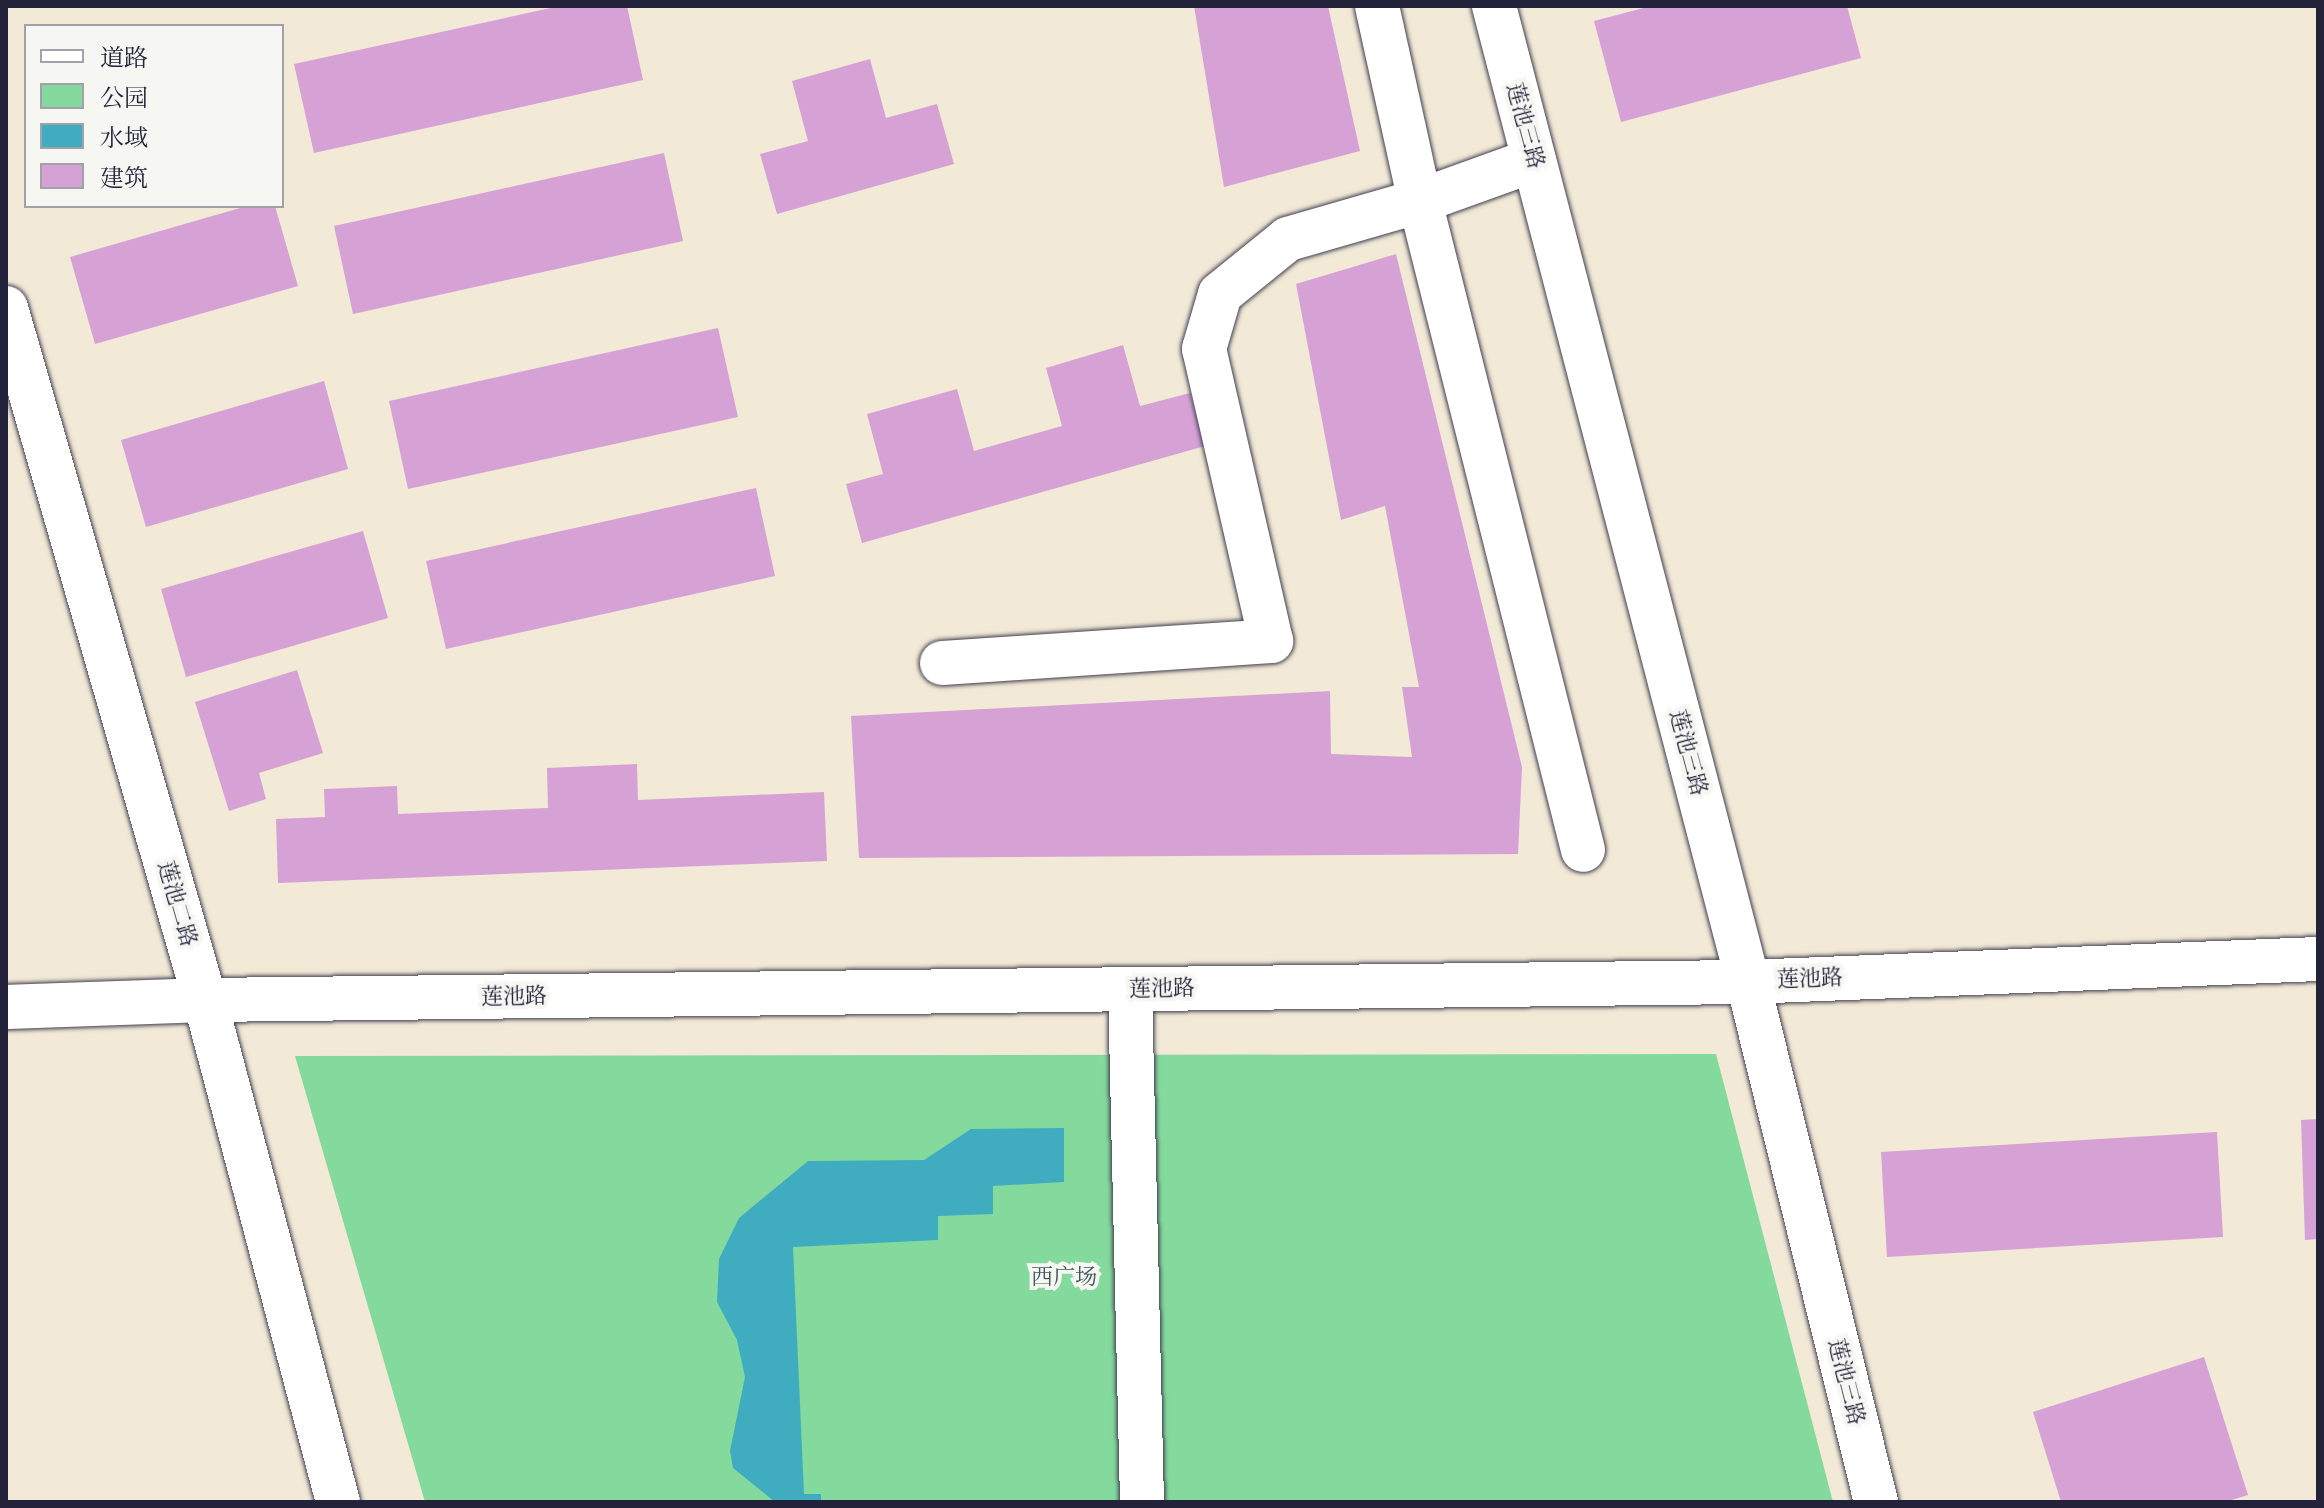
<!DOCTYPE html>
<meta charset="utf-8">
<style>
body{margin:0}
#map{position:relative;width:2324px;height:1508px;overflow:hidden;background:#f2e9d6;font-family:Alegreya,"Noto Serif SC",serif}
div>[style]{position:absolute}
.green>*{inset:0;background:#84da9d}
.water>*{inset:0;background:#40acbf}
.building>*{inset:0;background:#d6a2d6}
.roads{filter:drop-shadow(0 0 2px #414052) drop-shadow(0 0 2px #414052)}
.minor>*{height:44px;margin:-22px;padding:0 22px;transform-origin:22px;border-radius:22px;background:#fff}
span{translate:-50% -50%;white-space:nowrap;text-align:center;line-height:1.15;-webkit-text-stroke:8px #f6f6f2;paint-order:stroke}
.street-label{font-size:22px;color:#22223b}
.park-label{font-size:22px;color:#3f5958}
.frame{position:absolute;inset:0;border:8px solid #22223b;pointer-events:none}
.legend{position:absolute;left:24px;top:24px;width:260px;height:184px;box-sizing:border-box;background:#f6f6f2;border:2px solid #a1a1a9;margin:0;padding:10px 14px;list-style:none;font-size:24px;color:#22223b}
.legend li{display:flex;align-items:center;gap:16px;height:40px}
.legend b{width:40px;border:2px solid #a1a1a9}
</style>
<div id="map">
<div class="green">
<i style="clip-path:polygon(1716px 1054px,1833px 1502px,425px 1502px,295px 1056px)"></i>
</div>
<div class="water">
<i style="clip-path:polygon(1064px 1128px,1064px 1182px,993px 1186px,993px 1214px,938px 1216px,938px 1240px,793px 1247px,804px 1494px,821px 1494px,821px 1502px,775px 1502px,733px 1468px,730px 1451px,745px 1377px,737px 1340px,717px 1302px,719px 1259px,739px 1218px,808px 1161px,924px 1160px,971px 1129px)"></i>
</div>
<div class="building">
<i style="clip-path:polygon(560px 6px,627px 6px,643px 80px,314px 153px,294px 64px)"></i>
<i style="clip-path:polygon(1194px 6px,1328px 6px,1360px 151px,1224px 187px)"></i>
<i style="clip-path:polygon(1651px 6px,1847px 6px,1861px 58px,1621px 122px,1594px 21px)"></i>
<i style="clip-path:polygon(870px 59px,886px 118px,937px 104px,954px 164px,777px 214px,760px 154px,808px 141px,792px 81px)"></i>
<i style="clip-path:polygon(664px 153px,683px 241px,353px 314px,334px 226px)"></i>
<i style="clip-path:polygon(247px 206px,275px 206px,298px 286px,95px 344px,70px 257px)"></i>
<i style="clip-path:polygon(1396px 254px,1522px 767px,1518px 854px,859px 858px,851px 716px,1330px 691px,1331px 754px,1412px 757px,1402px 687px,1419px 687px,1385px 506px,1341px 520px,1296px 284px)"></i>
<i style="clip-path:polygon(718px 328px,738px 417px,408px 489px,389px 401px)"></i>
<i style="clip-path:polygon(1123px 345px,1140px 406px,1190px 393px,1205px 446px,862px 543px,846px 484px,883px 474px,867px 414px,957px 389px,974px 451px,1062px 426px,1046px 368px)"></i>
<i style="clip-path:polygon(324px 381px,348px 469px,146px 527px,121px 440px)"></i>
<i style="clip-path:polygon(756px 488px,775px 576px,446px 649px,426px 561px)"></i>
<i style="clip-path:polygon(363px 531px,388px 618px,186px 677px,161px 589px)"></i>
<i style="clip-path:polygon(297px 670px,323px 753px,259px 773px,266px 799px,229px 811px,195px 702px)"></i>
<i style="clip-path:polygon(637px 764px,638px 800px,824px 792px,827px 861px,278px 883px,276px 819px,325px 817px,324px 789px,397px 786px,398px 814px,548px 808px,547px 768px)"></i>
<i style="clip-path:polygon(2318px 1119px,2318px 1239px,2305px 1240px,2301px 1120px)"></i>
<i style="clip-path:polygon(2217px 1132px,2223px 1237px,1887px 1257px,1881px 1152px)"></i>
<i style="clip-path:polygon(2204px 1357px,2248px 1495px,2225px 1502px,2061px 1502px,2033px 1412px)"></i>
</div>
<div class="roads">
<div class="minor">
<i style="left:1377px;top:6px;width:200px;rotate:77.6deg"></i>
<i style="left:1420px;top:201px;width:669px;rotate:75.9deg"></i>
<i style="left:1494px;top:6px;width:1009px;rotate:75.41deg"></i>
<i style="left:1748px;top:982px;width:536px;rotate:76.17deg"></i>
<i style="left:6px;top:308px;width:720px;rotate:73.96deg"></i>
<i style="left:205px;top:1000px;width:519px;rotate:75.16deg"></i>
<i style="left:942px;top:663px;width:330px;rotate:-3.8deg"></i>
<i style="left:1271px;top:641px;width:300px;rotate:-102.9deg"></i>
<i style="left:1204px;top:349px;width:57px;rotate:-73.8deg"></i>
<i style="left:1220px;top:294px;width:87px;rotate:-39deg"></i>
<i style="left:1288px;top:239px;width:137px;rotate:-16.1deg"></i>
<i style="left:1420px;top:201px;width:121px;rotate:-19.8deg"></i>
<i style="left:1130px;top:989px;width:513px;rotate:88.66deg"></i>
<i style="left:6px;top:1007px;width:199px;rotate:-2deg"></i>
<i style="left:205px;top:1000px;width:1543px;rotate:-0.67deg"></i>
<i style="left:1748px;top:982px;width:570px;rotate:-2.31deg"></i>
</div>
</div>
<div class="street-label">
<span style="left:1525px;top:126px;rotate:75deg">莲池三路</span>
<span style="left:1688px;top:753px;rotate:75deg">莲池三路</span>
<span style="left:177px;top:904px;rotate:74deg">莲池二路</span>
<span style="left:1810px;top:979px;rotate:-2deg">莲池路</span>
<span style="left:1162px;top:989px;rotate:-1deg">莲池路</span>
<span style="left:514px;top:997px;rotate:-1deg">莲池路</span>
<span style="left:1846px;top:1382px;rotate:76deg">莲池三路</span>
</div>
<div class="park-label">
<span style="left:1064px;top:1278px">西广场</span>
</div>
<div class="frame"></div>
<ul class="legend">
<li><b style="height:10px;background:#fff"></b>道路</li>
<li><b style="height:22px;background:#84da9d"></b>公园</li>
<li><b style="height:22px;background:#40acbf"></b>水域</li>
<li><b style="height:22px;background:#d6a2d6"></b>建筑</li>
</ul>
</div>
